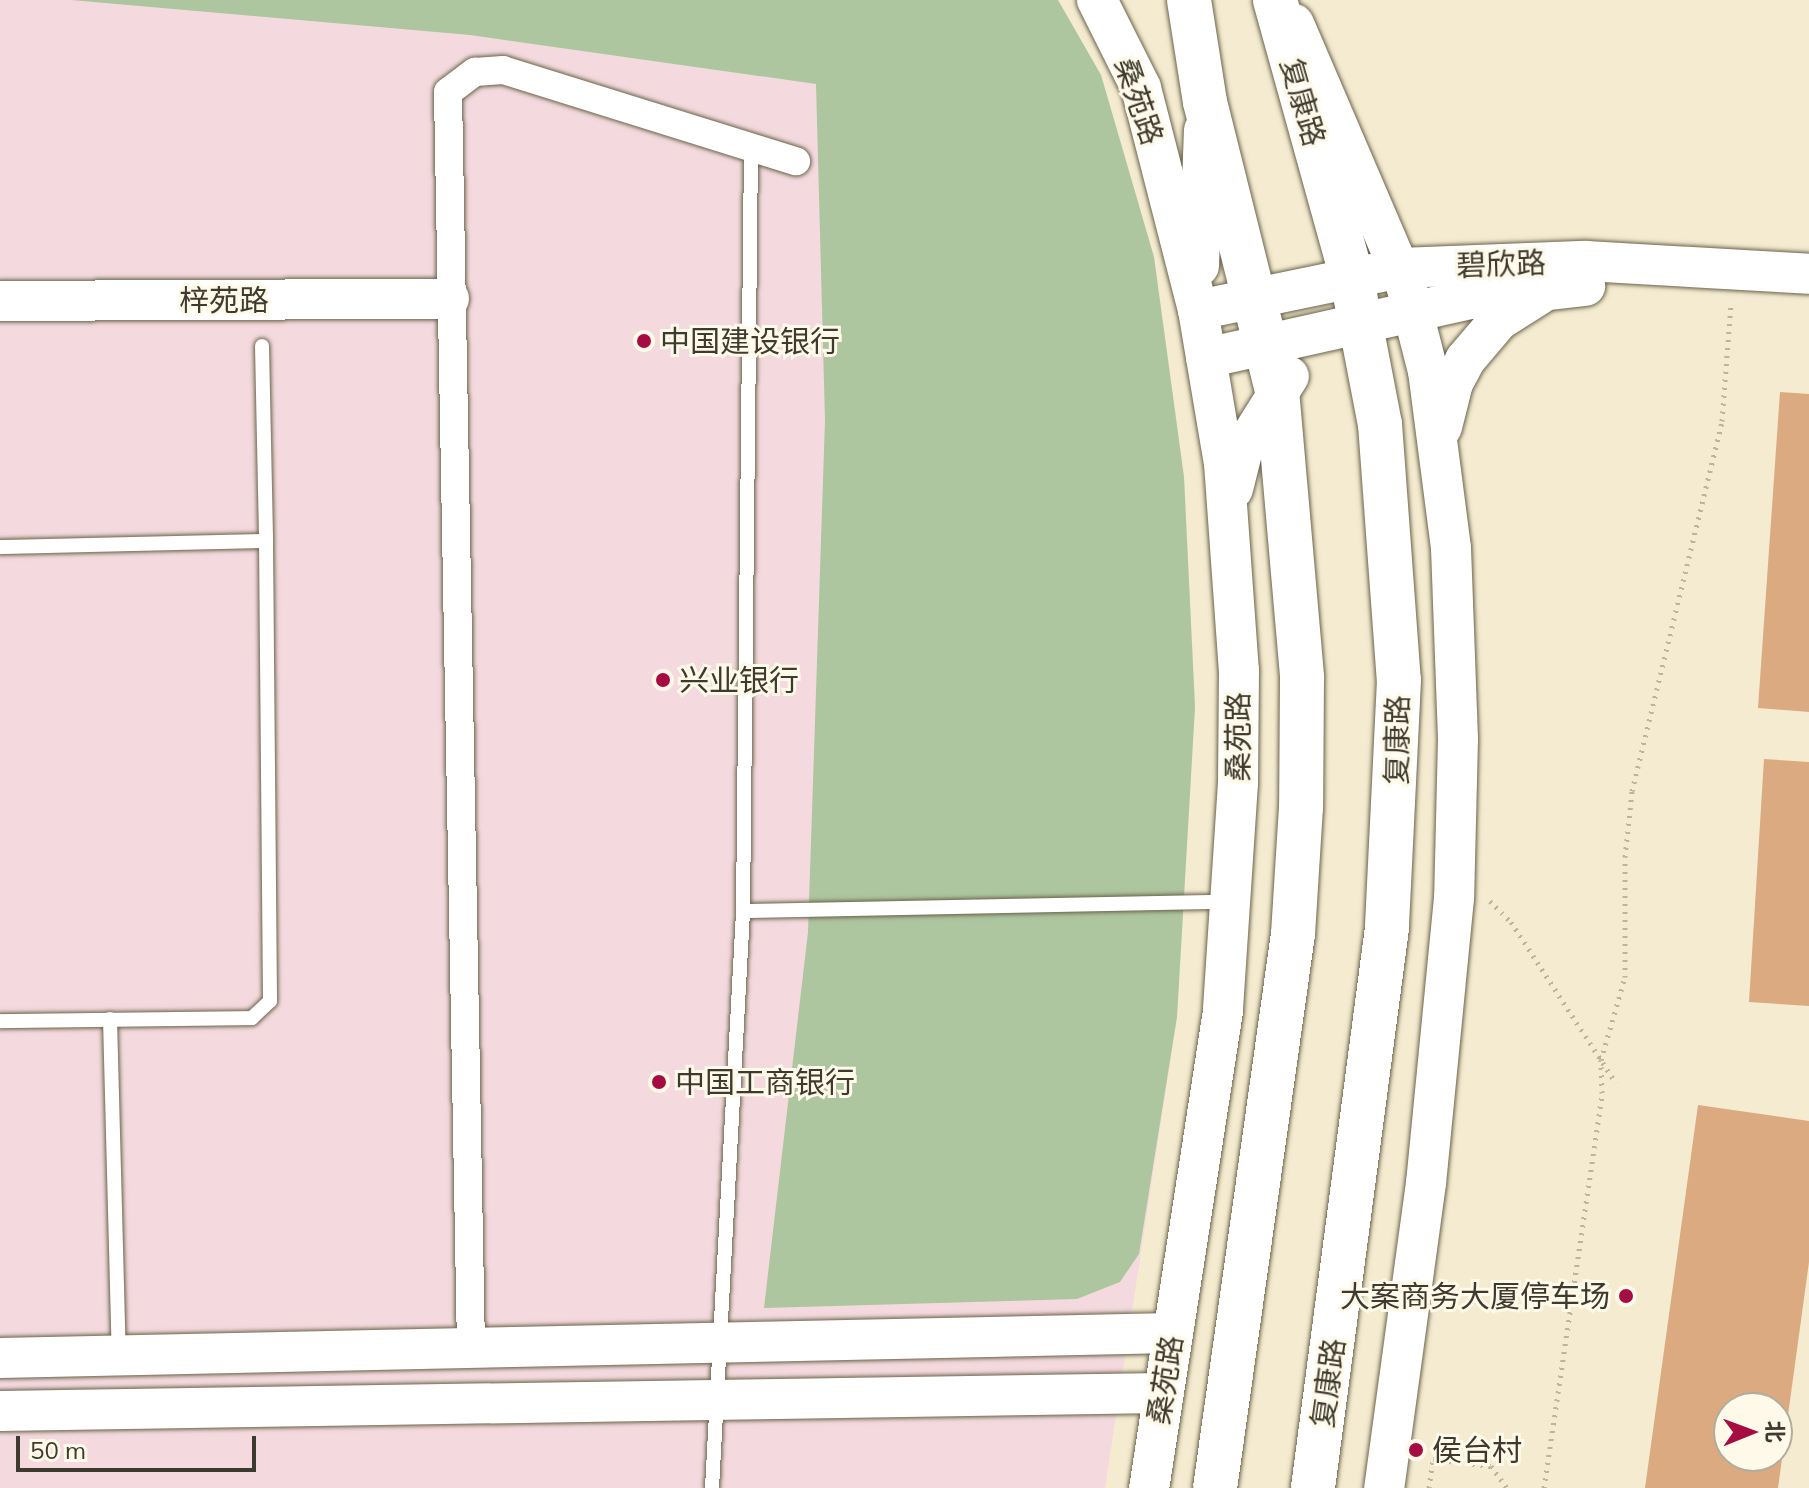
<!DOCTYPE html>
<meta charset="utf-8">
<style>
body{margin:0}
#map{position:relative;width:1809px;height:1488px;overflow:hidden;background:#f4ebd0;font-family:Mulish,"Noto Sans SC",sans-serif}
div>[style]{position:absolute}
.commercial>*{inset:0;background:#f4dade}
.green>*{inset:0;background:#adc6a0}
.building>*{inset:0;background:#dbaa80}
.path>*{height:5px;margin-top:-2.5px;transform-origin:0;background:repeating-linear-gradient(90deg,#bbb49e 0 2px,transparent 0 8px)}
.roads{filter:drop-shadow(0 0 2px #6b634b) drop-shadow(0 0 2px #6b634b)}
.lane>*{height:14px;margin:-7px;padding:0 7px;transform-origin:7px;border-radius:7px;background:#fff}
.street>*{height:28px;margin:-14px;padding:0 14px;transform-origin:14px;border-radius:14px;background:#fff}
.secondary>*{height:40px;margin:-20px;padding:0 20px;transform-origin:20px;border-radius:20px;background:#fff}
.highway>*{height:44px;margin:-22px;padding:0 22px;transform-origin:22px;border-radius:22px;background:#fff}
.dots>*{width:22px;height:22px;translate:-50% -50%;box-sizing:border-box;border:4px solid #fef9e8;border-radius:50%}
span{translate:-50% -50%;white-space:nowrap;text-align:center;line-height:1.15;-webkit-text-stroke:6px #fef9e8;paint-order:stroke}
.street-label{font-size:30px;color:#3d3a2f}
.poi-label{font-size:30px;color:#3d3a2f}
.left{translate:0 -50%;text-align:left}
.right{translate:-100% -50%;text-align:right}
.north{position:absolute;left:1713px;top:1392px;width:80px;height:80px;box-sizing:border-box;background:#fef9e8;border:2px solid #b1ad9e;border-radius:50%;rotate:89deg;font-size:22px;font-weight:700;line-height:32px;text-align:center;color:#3d3a2f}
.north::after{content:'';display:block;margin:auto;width:28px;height:36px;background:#a50d42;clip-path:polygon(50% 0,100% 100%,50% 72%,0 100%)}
.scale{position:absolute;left:16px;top:1436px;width:240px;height:36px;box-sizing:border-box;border:4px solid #3d3a2f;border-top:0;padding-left:10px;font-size:24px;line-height:28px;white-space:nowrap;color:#3d3a2f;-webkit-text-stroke:6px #fef9e8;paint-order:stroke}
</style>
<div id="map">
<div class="commercial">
<i style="clip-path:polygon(0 0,1058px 0,1101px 75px,1154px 257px,1184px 477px,1195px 707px,1177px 1017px,1105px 1488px,0 1488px)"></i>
</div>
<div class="green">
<i style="clip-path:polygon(71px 0,1058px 0,1101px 75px,1154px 257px,1184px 477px,1195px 707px,1177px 1017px,1139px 1254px,1120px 1282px,1077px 1299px,764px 1308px,808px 932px,825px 420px,816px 84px,470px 35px)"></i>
</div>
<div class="building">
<i style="clip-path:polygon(1780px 392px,1809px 394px,1809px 712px,1758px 708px)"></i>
<i style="clip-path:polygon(1764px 759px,1809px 762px,1809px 1006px,1749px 1002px)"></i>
<i style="clip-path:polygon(evenodd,1698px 1105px,1809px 1121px,1809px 1262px,1778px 1488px,1645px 1488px,1698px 1105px,1729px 1408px,1777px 1408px,1777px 1456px,1729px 1456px,1729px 1408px)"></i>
</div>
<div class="path">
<i style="left:1490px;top:901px;width:30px;rotate:45deg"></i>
<i style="left:1511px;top:922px;width:192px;rotate:56.9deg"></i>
<i style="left:1429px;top:1488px;width:29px;rotate:-82deg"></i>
<i style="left:1433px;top:1459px;width:58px;rotate:6.9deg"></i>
<i style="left:1491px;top:1466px;width:27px;rotate:54deg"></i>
<i style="left:1544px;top:1488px;width:399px;rotate:-81.6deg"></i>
<i style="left:1602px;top:1093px;width:33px;rotate:-92deg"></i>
<i style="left:1601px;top:1060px;width:86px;rotate:-73.9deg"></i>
<i style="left:1625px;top:977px;width:120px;rotate:-90deg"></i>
<i style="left:1625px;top:857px;width:66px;rotate:-83.9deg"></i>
<i style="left:1632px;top:791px;width:381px;rotate:-76.3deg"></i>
<i style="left:1722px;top:421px;width:117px;rotate:-85.6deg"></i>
</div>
<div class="roads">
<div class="lane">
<i style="left:262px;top:346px;width:195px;rotate:88.8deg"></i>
<i style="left:0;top:547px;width:266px;rotate:-1.3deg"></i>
<i style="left:266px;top:541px;width:460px;rotate:89.5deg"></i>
<i style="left:270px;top:1001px;width:25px;rotate:137deg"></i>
<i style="left:252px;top:1018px;width:252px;rotate:179.3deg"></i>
<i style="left:743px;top:911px;width:485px;rotate:-1.1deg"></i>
<i style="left:110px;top:1019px;width:336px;rotate:88.5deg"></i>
<i style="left:712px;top:1488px;width:578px;rotate:-86.92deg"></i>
<i style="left:743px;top:911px;width:764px;rotate:-89.4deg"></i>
</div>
<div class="street">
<i style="left:471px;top:1348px;width:1256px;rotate:-91.05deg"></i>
<i style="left:448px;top:92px;width:34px;rotate:-37deg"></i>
<i style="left:475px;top:72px;width:28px;rotate:-4deg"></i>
<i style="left:503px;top:70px;width:307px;rotate:17.3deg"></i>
</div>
<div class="secondary">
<i style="left:1097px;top:0;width:98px;rotate:63.4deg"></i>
<i style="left:1141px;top:88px;width:229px;rotate:75.6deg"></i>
<i style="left:1198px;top:310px;width:155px;rotate:80.4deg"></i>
<i style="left:1224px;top:463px;width:208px;rotate:85.9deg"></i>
<i style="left:1239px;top:670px;width:113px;rotate:90.5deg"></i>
<i style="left:1238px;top:783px;width:228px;rotate:93.8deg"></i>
<i style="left:1223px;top:1011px;width:483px;rotate:98.8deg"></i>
<i style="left:1294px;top:24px;width:284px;rotate:66.8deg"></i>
<i style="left:1406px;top:285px;width:89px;rotate:75.7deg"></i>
<i style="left:1428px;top:371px;width:178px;rotate:82.6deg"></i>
<i style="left:1451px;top:548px;width:191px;rotate:87.9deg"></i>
<i style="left:1458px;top:739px;width:159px;rotate:91.4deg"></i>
<i style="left:1454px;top:898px;width:286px;rotate:95.6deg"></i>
<i style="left:1426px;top:1183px;width:308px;rotate:97.8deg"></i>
<i style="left:1199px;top:266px;width:136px;rotate:-87.9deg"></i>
<i style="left:0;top:301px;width:449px;rotate:-0.3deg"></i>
<i style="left:1198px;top:310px;width:206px;rotate:-11.7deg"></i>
<i style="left:1400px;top:268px;width:186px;rotate:-2.2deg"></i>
<i style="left:1586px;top:261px;width:223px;rotate:3.3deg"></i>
<i style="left:1206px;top:358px;width:271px;rotate:-12.6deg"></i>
<i style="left:1471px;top:299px;width:115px;rotate:-6.5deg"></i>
<i style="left:1442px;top:427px;width:45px;rotate:-76deg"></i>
<i style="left:1453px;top:383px;width:26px;rotate:-62deg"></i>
<i style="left:1465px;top:360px;width:52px;rotate:-49.6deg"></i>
<i style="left:1499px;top:320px;width:49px;rotate:-32.4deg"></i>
<i style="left:1233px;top:489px;width:41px;rotate:-76deg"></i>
<i style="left:1243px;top:449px;width:86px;rotate:-57.8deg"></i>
<i style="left:0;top:1358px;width:1172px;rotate:-1.22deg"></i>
<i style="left:0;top:1411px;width:1163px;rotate:-0.89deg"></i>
</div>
<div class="highway">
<i style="left:1189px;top:0;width:103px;rotate:81.1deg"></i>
<i style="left:1205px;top:102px;width:297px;rotate:76deg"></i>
<i style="left:1277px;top:390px;width:289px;rotate:85deg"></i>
<i style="left:1302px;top:678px;width:129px;rotate:90.4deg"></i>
<i style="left:1301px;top:807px;width:127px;rotate:93.6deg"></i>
<i style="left:1293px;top:934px;width:559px;rotate:98.01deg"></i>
<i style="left:1275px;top:0;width:284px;rotate:74.5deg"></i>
<i style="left:1351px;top:274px;width:153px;rotate:79.1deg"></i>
<i style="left:1380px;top:424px;width:257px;rotate:85.8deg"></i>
<i style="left:1399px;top:680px;width:248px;rotate:92.8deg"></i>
<i style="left:1387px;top:928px;width:565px;rotate:97.53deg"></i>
</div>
</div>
<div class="dots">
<i style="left:644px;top:341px;background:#a50d42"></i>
<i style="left:663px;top:680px;background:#a50d42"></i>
<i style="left:659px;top:1082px;background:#a50d42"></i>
<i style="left:1626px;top:1296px;background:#a50d42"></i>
<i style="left:1416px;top:1450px;background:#a50d42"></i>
</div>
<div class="street-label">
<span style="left:1139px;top:101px;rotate:71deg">桑苑路</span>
<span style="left:1303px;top:102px;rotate:74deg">复康路</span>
<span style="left:1501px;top:264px;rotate:-2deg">碧欣路</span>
<span style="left:224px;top:300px">梓苑路</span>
<span style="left:1238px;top:737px;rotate:-90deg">桑苑路</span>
<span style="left:1397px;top:740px;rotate:-89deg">复康路</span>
<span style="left:1165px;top:1380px;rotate:-81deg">桑苑路</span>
<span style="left:1328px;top:1383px;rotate:-82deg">复康路</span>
</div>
<div class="poi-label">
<span class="left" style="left:660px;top:341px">中国建设银行</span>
<span class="left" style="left:679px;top:680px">兴业银行</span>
<span class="left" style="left:675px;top:1082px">中国工商银行</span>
<span class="right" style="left:1610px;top:1296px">大案商务大厦停车场</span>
<span class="left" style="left:1432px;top:1450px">侯台村</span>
</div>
<div class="north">北</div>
<div class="scale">50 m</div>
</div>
